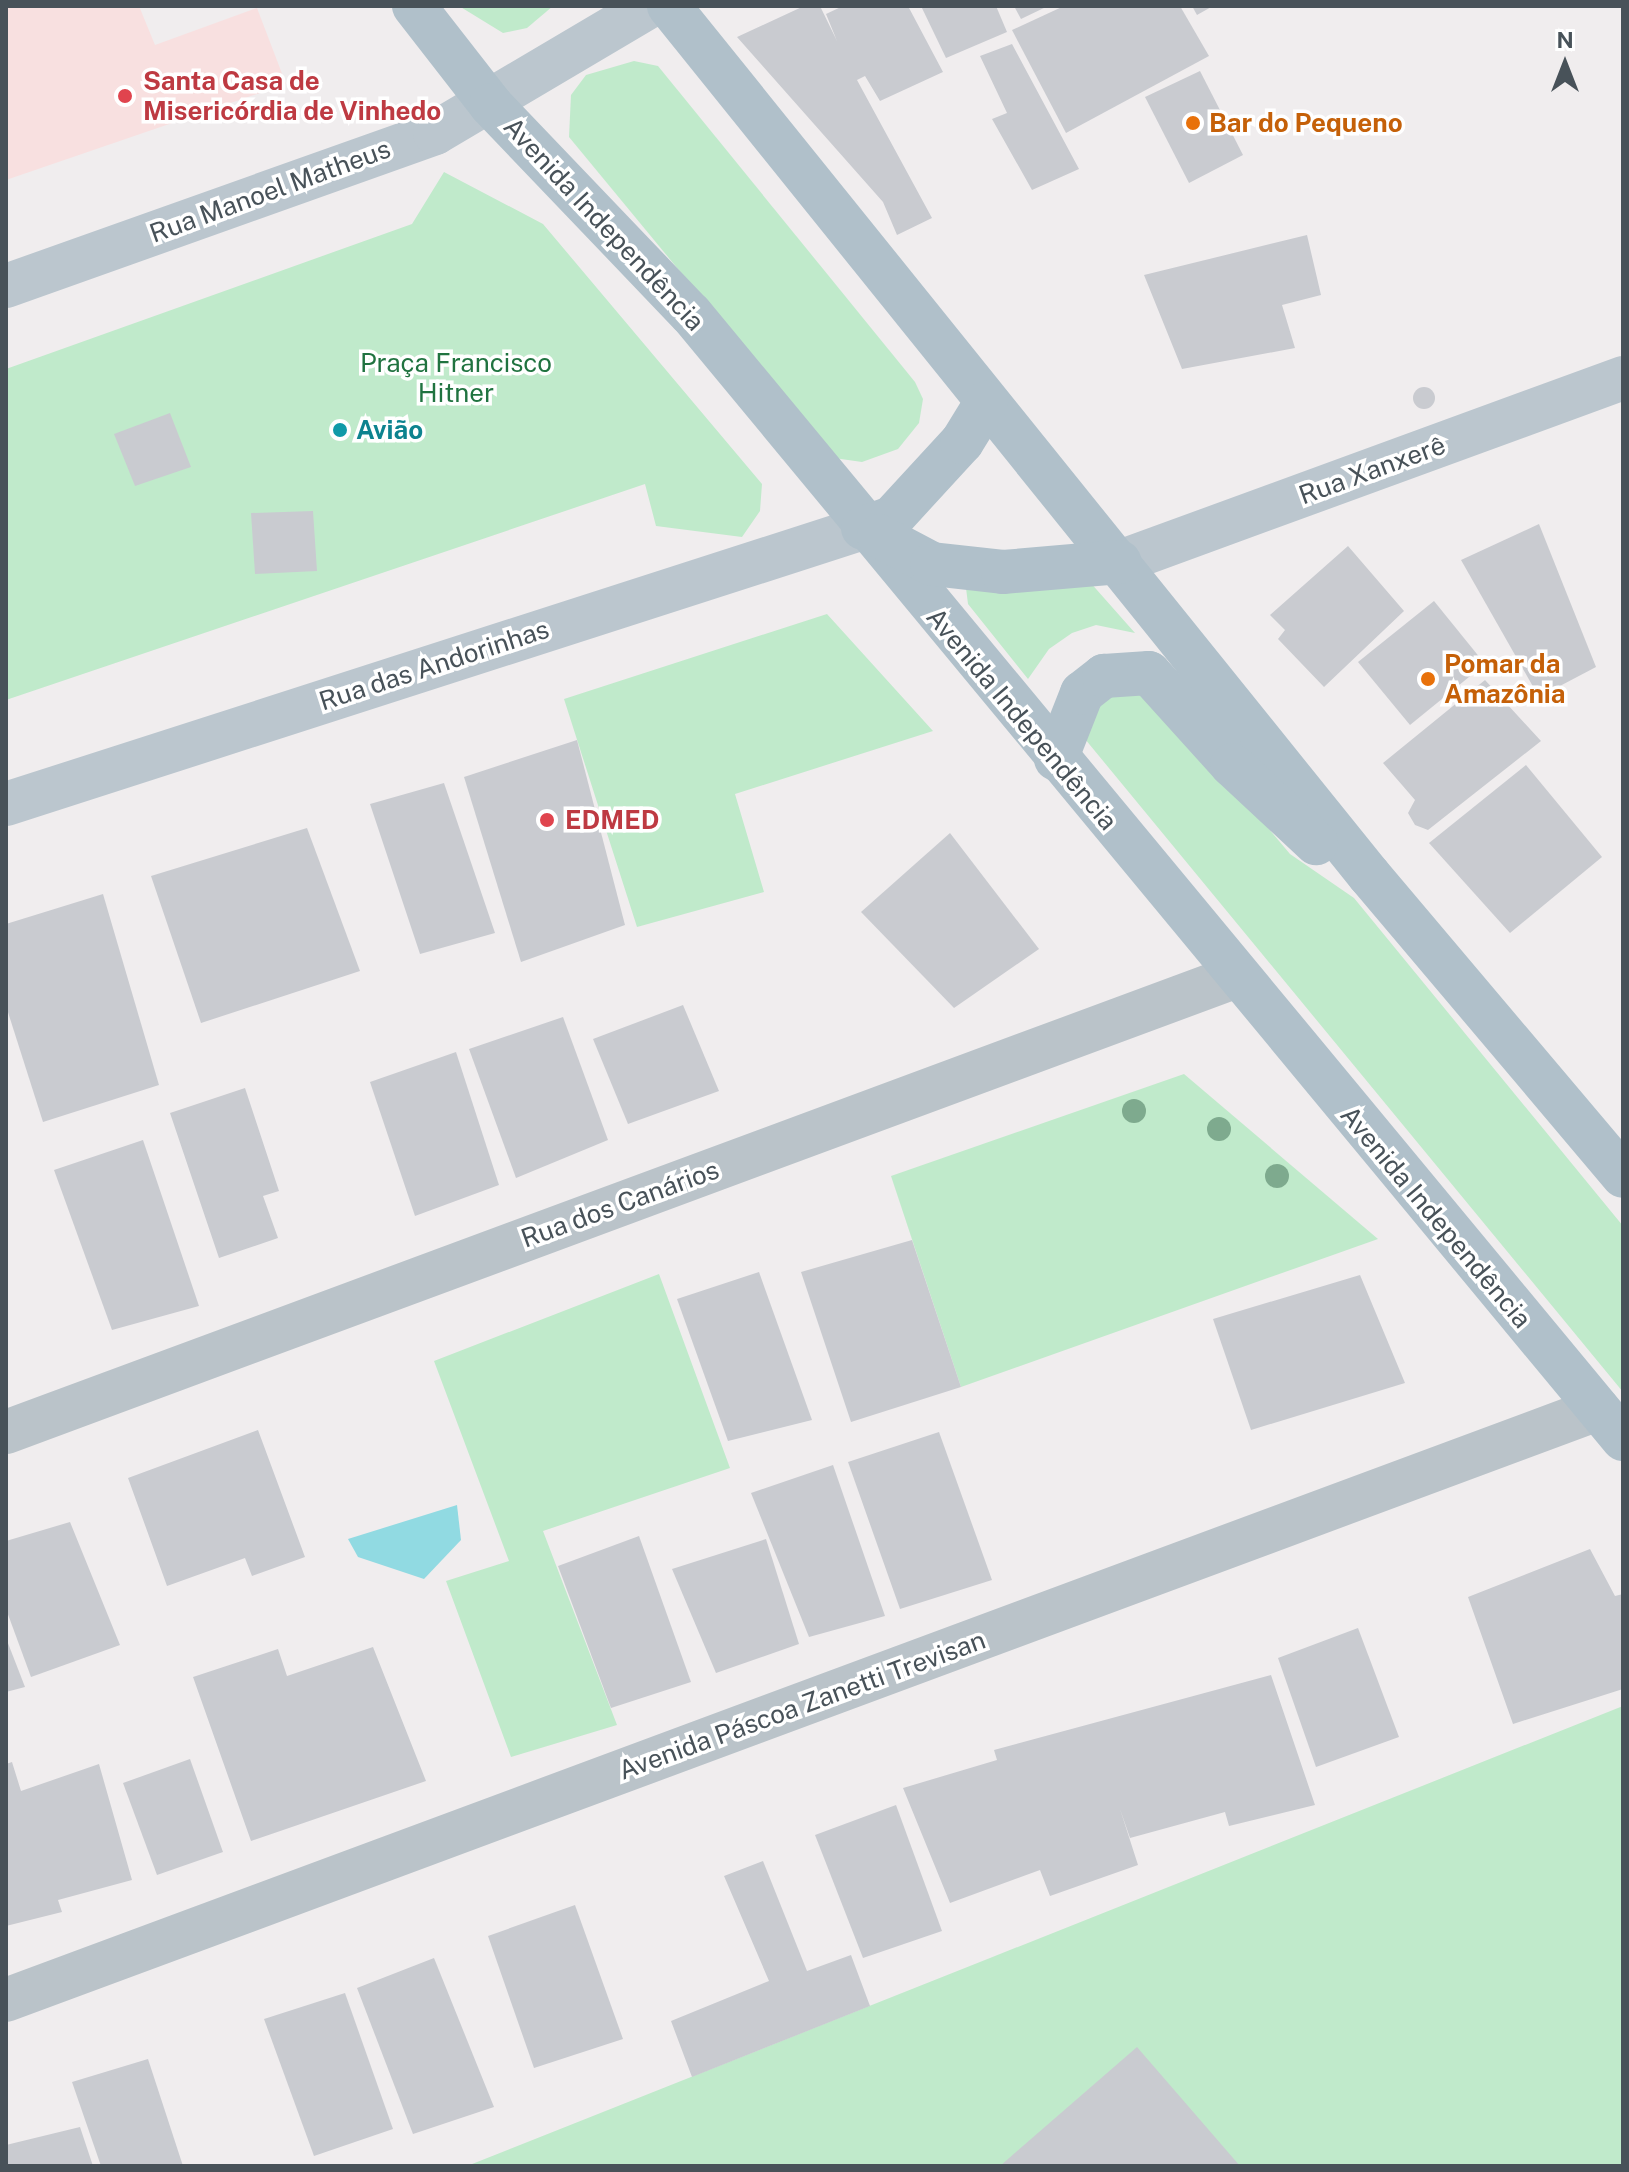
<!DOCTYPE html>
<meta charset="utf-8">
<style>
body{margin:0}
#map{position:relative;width:1629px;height:2172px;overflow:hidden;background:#f0edee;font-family:"Public Sans",sans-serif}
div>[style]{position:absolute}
.medical>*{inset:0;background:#f8e0e0}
.green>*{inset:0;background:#c0eacb}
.water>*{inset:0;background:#91dae2}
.building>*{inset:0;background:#c9cbd0}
.round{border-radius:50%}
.street>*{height:44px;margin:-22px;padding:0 22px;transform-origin:22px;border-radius:22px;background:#bac3c9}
.secondary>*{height:44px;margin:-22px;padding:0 22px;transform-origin:22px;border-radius:22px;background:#bbc6ce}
.primary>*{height:44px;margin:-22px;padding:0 22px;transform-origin:22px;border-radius:22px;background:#b0c0ca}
.trees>*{width:24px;height:24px;margin:-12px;border-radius:50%;background:#7eaa8e}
.dots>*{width:22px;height:22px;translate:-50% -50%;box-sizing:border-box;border:4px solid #fff;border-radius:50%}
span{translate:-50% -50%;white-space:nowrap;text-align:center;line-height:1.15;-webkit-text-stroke:7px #fff;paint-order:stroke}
.health-label{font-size:26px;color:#be3a42;font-weight:700}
.left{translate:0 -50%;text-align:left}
.food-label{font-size:26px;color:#c56008;font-weight:700}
.street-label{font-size:26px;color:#485259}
.park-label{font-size:26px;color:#207340}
.culture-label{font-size:26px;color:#0d838f;font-weight:700}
.frame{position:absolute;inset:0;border:8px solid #485259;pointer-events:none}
.north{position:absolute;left:1525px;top:24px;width:80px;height:80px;-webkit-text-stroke:6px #fff;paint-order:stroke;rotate:0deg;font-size:22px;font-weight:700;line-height:32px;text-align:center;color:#485259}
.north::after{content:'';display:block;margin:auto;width:28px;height:36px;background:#485259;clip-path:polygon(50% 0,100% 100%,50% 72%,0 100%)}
</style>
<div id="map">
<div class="medical">
<i style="clip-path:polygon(6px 6px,139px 6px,155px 45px,257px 8px,286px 84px,6px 180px)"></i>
</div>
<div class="green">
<i style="clip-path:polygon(459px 6px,553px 6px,527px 28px,503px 33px)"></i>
<i style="clip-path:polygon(634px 61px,658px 66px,915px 382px,923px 399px,919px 423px,898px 449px,862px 462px,834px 458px,569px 137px,571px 95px,586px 75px)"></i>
<i style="clip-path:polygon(444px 172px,543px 224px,762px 484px,760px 511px,742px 537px,656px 526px,645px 484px,6px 700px,6px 369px,412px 224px)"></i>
<i style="clip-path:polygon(1089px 581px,1135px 633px,1096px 625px,1072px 633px,1049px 649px,1028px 679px,968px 604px,966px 588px)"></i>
<i style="clip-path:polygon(827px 614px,933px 731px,735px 794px,764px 892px,637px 927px,564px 699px)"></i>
<i style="clip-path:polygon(1114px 683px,1160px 700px,1290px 854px,1354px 898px,1623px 1226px,1623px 1392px,1085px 739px,1090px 705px)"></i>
<i style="clip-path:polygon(1184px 1074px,1378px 1239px,961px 1387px,891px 1176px)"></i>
<i style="clip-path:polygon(659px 1274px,730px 1468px,543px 1531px,617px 1725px,511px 1757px,446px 1581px,509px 1561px,434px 1361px)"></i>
<i style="clip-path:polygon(1623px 1706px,1623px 2166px,467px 2166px,990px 1958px)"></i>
</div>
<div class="water">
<i style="clip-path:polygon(457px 1505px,461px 1540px,424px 1579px,358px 1557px,348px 1539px)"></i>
</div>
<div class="building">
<i style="clip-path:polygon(804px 6px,820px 6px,837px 41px,826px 14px,843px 6px,908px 6px,943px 72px,880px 101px,865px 76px,857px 80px,932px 218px,897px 235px,883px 202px,737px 37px)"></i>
<i style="clip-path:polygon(921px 6px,996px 6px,1007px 32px,946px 58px)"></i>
<i style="clip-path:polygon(1014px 6px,1048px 6px,1021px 19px)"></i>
<i style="clip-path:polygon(1064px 6px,1180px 6px,1209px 56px,1066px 133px,1012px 30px)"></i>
<i style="clip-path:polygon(1192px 6px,1213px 6px,1197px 15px)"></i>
<i style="clip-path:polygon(1012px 44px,1079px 169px,1032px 190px,992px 119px,1007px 113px,980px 56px)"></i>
<i style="clip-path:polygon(1200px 71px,1243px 155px,1189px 183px,1145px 97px)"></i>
<i style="clip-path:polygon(1307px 235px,1321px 295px,1282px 305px,1295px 348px,1182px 369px,1144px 275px)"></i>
<i class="round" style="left:1413px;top:387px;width:22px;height:22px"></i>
<i style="clip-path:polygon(170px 413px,191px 467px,135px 486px,114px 434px)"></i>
<i style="clip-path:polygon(313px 511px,317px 571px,255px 574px,251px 513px)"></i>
<i style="clip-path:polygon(1539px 524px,1596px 667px,1539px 697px,1461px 560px)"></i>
<i style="clip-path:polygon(1348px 546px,1404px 611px,1324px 687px,1278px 639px,1285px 630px,1270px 615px)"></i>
<i style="clip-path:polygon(1434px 601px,1485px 664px,1410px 725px,1358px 662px)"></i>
<i style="clip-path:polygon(1485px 680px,1541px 741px,1428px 830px,1415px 825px,1408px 813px,1415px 800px,1383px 763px)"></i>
<i style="clip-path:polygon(577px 740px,625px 925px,521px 962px,464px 777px)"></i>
<i style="clip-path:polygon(1526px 765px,1602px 857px,1510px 933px,1429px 843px)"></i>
<i style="clip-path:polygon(444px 783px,495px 933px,420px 954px,370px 804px)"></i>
<i style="clip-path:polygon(307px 828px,360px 971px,201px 1023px,151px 876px)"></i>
<i style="clip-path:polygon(950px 833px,1039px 949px,954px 1008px,861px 912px)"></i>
<i style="clip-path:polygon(103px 894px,159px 1085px,43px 1122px,6px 1006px,6px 924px)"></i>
<i style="clip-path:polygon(683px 1005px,719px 1091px,628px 1124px,593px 1039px)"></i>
<i style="clip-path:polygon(563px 1017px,608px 1140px,516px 1178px,469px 1049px)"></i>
<i style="clip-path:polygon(456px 1052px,499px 1185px,415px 1216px,370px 1082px)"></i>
<i style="clip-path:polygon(245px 1088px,279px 1191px,263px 1196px,278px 1238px,219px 1258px,170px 1113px)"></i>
<i style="clip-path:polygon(143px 1140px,199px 1306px,112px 1330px,54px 1170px)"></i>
<i style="clip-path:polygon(912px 1240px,961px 1387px,851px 1422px,801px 1272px)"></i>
<i style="clip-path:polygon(759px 1272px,812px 1420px,728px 1441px,677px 1299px)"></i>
<i style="clip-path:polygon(1360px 1275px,1405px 1383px,1251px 1430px,1213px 1319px)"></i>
<i style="clip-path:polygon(258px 1430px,305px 1557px,252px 1576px,245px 1558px,167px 1586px,128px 1478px)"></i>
<i style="clip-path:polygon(939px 1432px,992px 1580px,900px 1609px,848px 1462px)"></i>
<i style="clip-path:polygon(833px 1465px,885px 1616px,809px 1637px,751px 1493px)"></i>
<i style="clip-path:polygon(70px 1522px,120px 1645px,31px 1677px,6px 1609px,6px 1541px)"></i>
<i style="clip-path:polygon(639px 1536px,691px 1682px,611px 1708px,558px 1566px)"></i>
<i style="clip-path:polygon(766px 1539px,799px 1644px,716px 1673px,672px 1569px)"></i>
<i style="clip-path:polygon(1590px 1549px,1615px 1596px,1623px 1594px,1623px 1689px,1513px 1724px,1468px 1597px)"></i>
<i style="clip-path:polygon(1358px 1628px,1399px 1737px,1316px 1767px,1278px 1658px)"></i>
<i style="clip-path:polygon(6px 1638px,25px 1687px,6px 1692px)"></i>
<i style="clip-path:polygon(373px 1647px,426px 1781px,251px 1841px,193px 1677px,278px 1649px,287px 1676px)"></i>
<i style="clip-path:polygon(1271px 1675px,1315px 1805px,1229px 1826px,1225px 1812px,1130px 1838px,1120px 1809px,1138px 1865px,1050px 1896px,1040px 1870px,950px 1903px,903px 1788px,997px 1760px,994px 1750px)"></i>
<i style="clip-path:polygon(190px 1759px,223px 1852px,157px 1875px,123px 1783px)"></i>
<i style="clip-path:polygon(12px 1762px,21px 1791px,99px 1764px,132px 1880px,58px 1900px,62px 1912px,6px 1926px,6px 1764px)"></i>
<i style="clip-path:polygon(896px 1805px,942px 1931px,863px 1958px,815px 1835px)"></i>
<i style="clip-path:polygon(763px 1861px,807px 1971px,851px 1955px,870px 2006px,692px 2077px,671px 2021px,769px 1981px,724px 1876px)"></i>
<i style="clip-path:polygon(575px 1905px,623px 2039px,534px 2068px,488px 1936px)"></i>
<i style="clip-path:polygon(434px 1958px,494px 2107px,413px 2134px,357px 1988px)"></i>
<i style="clip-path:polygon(345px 1993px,393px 2129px,314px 2156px,264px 2019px)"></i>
<i style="clip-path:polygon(1137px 2047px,1240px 2166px,1000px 2166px)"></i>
<i style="clip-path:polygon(148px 2059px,183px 2166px,101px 2166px,72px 2082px)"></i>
<i style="clip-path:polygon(80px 2127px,93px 2166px,6px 2166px,6px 2145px)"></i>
</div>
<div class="street">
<i style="left:6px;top:1432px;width:1310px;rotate:-20.33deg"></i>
<i style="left:6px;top:2000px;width:1698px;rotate:-20.37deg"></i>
</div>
<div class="secondary">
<i style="left:6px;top:286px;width:455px;rotate:-19.6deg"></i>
<i style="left:435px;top:133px;width:250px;rotate:-30.6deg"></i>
<i style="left:1120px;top:562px;width:536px;rotate:-20.09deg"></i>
<i style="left:6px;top:804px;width:900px;rotate:-17.85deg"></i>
</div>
<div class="primary">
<i style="left:414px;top:6px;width:125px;rotate:52.1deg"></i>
<i style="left:491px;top:105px;width:289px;rotate:46.3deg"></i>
<i style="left:691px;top:314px;width:1461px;rotate:50.36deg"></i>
<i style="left:669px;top:6px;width:1116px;rotate:51.15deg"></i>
<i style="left:1369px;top:875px;width:394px;rotate:49.8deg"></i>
<i style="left:863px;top:528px;width:31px;rotate:-19deg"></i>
<i style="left:892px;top:518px;width:103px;rotate:-47.4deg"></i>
<i style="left:962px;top:442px;width:46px;rotate:-58.4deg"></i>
<i style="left:879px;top:536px;width:60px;rotate:27.8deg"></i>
<i style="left:932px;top:564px;width:71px;rotate:6.4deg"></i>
<i style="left:1003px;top:572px;width:117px;rotate:-4.9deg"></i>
<i style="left:1056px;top:759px;width:71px;rotate:-68.5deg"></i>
<i style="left:1082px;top:693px;width:28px;rotate:-38deg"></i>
<i style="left:1104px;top:676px;width:45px;rotate:-3.8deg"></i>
<i style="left:1149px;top:673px;width:124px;rotate:47.9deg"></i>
<i style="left:1232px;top:765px;width:115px;rotate:42.9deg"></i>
</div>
<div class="trees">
<i style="left:1134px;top:1111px"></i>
<i style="left:1219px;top:1129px"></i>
<i style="left:1277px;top:1176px"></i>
</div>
<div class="dots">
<i style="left:125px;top:96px;background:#e0444e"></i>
<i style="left:1193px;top:123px;background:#e8710a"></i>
<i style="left:340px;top:430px;background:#0f9aa8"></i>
<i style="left:1428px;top:679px;background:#e8710a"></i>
<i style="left:547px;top:820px;background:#e0444e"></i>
</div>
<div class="health-label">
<span class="left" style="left:143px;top:96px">Santa Casa de<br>Misericórdia de Vinhedo</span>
<span class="left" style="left:565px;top:820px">EDMED</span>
</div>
<div class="food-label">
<span class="left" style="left:1209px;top:123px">Bar do Pequeno</span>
<span class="left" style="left:1444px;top:679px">Pomar da<br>Amazônia</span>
</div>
<div class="street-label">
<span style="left:270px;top:191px;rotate:-20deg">Rua Manoel Matheus</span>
<span style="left:604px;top:224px;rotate:47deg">Avenida Independência</span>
<span style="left:1372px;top:470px;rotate:-20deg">Rua Xanxerê</span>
<span style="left:434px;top:665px;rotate:-18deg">Rua das Andorinhas</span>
<span style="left:1022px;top:719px;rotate:50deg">Avenida Independência</span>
<span style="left:620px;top:1204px;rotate:-20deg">Rua dos Canários</span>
<span style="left:1436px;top:1217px;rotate:50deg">Avenida Independência</span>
<span style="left:802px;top:1705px;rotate:-20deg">Avenida Páscoa Zanetti Trevisan</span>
</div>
<div class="park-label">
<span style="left:456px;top:378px">Praça Francisco<br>Hitner</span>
</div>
<div class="culture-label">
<span class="left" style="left:356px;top:430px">Avião</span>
</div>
<div class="frame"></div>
<div class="north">N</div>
</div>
